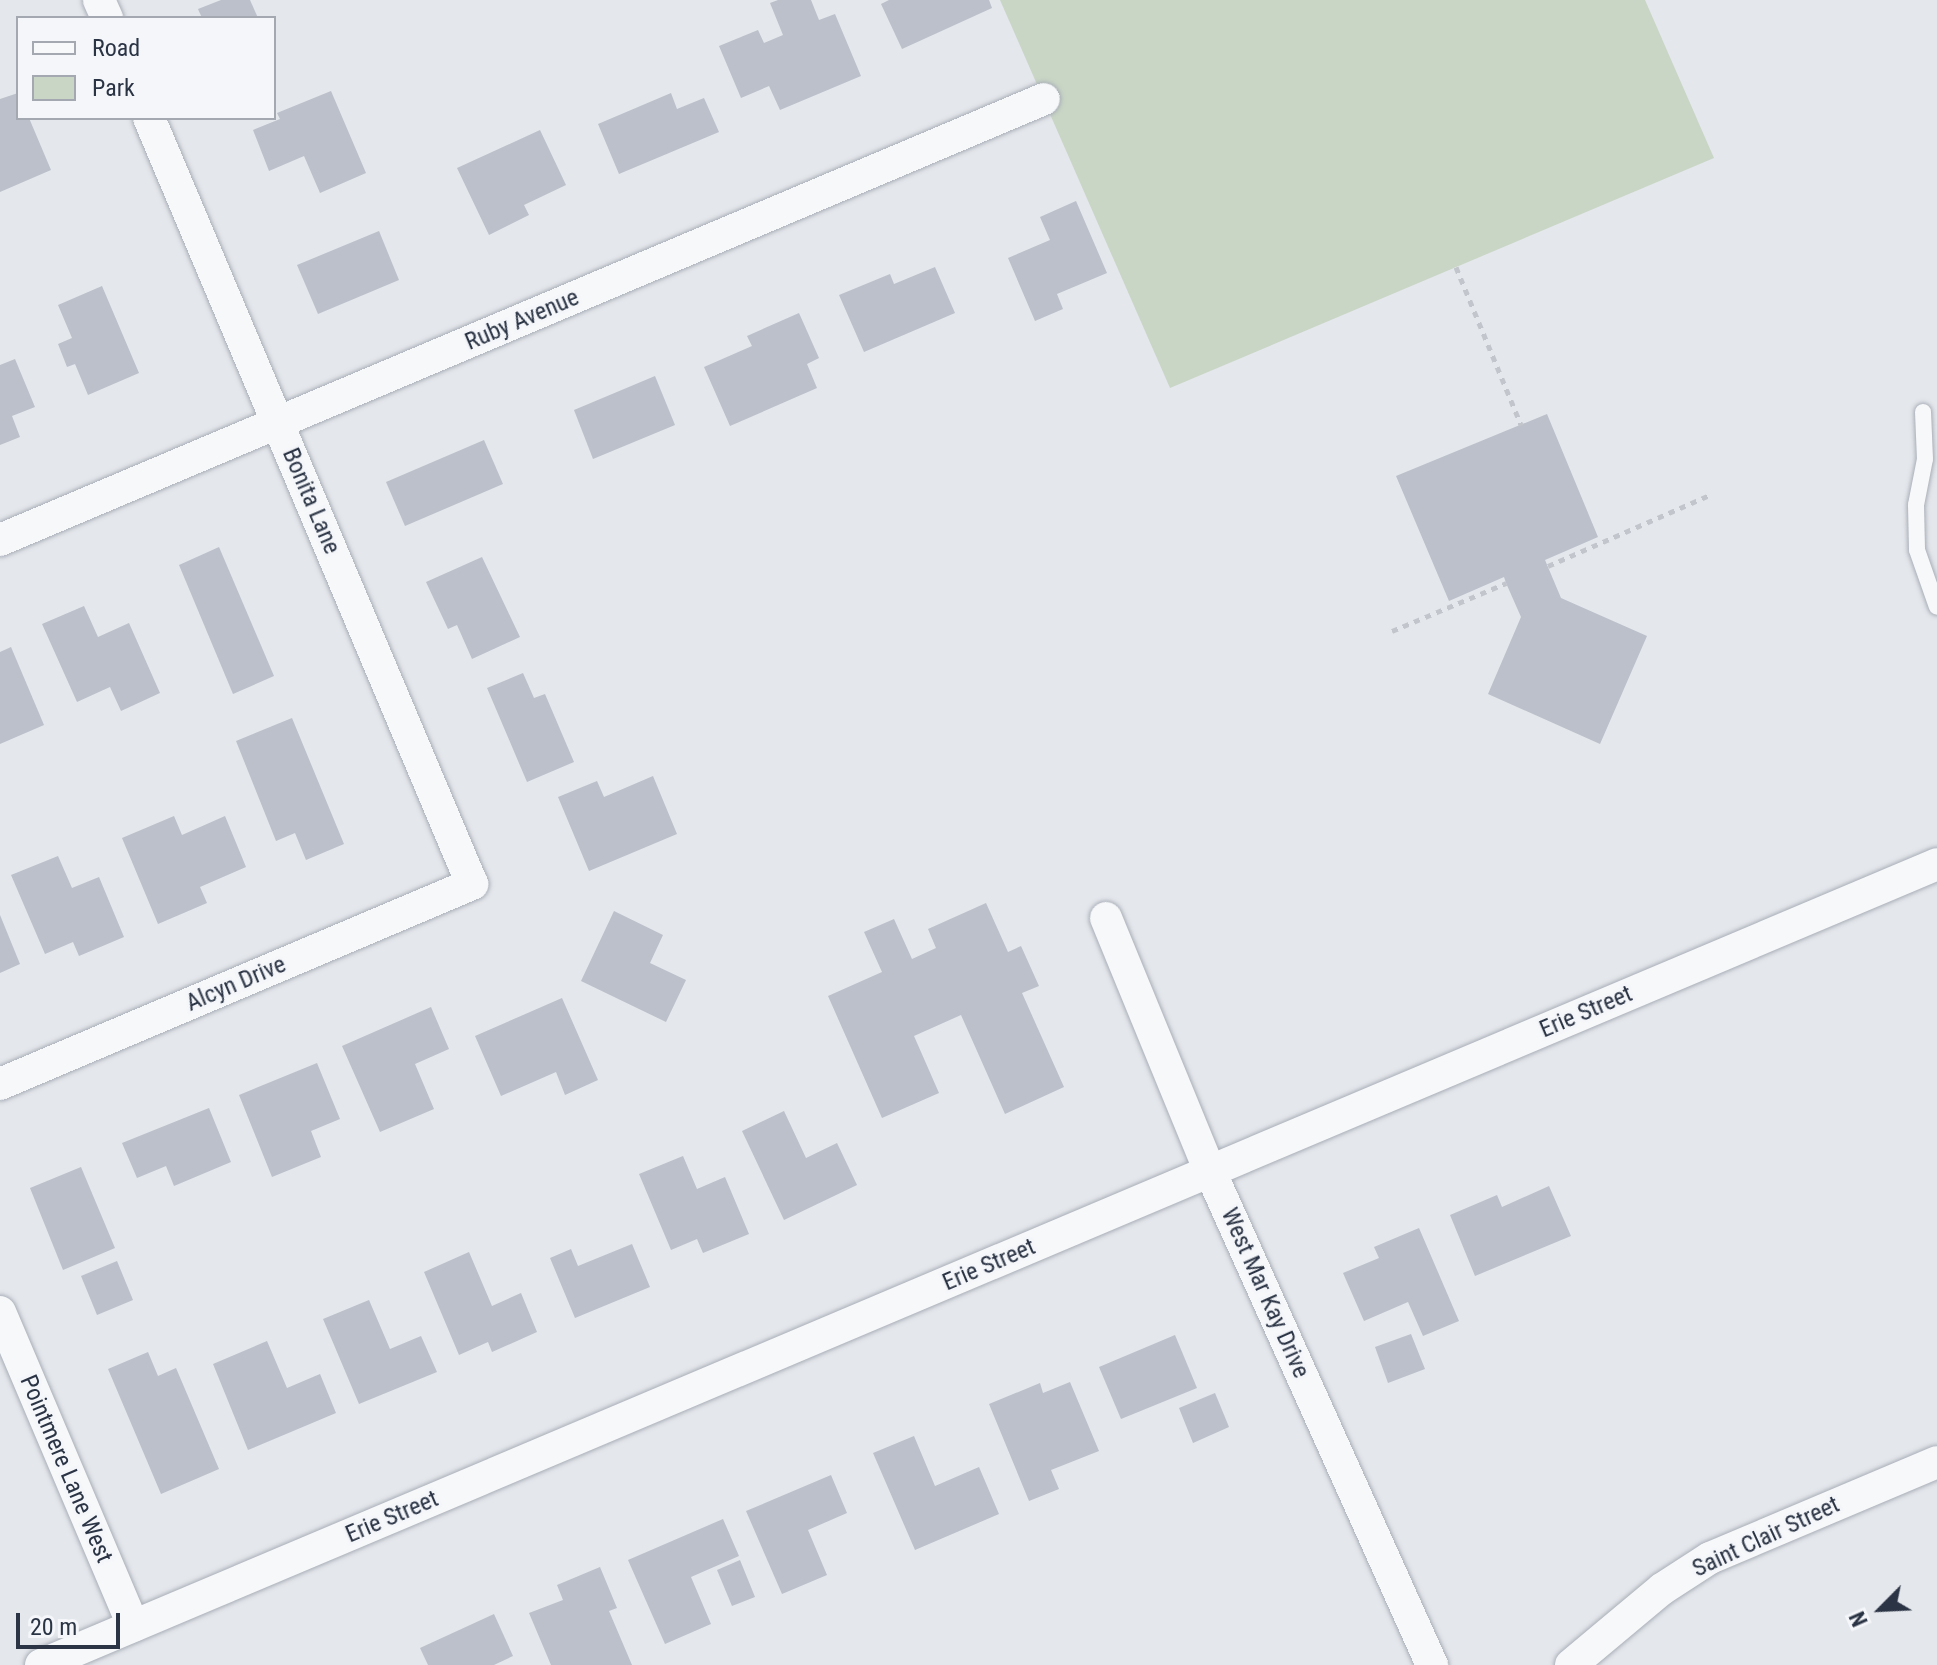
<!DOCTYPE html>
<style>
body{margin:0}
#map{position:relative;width:1937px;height:1665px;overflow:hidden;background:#e4e7ec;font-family:"Roboto Condensed",sans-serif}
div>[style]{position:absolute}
.green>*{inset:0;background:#c9d6c5}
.building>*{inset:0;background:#bbc0ca}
.path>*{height:5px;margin-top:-2.5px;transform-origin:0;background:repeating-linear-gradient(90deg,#c2c5cb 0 6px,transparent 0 12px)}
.roads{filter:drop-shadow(0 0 2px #a9aeb7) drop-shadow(0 0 2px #a9aeb7)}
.lane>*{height:16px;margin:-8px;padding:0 8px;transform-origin:8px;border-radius:8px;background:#f7f8fa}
.street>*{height:32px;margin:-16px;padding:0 16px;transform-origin:16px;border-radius:16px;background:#f7f8fa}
span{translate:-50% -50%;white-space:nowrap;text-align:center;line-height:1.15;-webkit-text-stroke:6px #f4f6f9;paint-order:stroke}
.street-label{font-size:24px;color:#2b3445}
.legend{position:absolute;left:16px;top:16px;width:260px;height:104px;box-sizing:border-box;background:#f4f6f9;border:2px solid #a4a8b1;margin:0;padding:10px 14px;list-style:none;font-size:24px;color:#2b3445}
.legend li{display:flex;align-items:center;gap:16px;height:40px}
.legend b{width:40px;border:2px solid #a4a8b1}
.north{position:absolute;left:1841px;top:1569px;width:80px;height:80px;-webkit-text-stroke:6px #f4f6f9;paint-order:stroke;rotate:246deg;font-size:22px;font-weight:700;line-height:32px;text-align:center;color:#2b3445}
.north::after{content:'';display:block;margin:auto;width:28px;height:36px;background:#2b3445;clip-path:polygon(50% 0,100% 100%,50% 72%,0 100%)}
.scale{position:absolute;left:16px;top:1613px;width:104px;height:36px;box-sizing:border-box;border:4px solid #2b3445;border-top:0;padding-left:10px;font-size:24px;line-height:28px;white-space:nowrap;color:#2b3445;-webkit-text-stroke:6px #f4f6f9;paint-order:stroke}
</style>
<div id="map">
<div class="green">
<i style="clip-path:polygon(1000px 0,1645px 0,1714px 158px,1170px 388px)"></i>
</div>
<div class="building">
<i style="clip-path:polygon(221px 0,250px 0,258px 18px,202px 18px,198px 9px)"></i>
<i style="clip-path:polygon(778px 0,811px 0,819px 20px,835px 14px,861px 76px,780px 110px,769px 86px,741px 98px,719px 46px,758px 30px,764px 43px,783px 35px,770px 3px)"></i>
<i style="clip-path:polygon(889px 0,989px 0,992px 8px,902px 49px,881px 4px)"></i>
<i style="clip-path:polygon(331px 91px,366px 173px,320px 193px,304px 156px,269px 171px,253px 130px,280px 119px,277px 113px)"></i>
<i style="clip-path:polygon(18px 93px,18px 118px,29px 118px,51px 170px,0 192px,0 99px)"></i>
<i style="clip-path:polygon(671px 93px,677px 109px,704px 98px,719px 132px,619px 174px,598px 124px)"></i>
<i style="clip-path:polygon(540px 130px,566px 185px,524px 205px,529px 215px,489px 235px,457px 168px)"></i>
<i style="clip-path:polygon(1076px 201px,1107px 273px,1057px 294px,1063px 309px,1035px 321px,1008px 258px,1050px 240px,1040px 217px)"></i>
<i style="clip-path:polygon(379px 231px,399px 280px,318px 314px,297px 265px)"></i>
<i style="clip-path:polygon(935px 267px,955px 313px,864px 352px,839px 295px,890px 274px,894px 284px)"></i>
<i style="clip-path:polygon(102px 286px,139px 373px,88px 395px,75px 364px,67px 367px,58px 344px,72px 338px,58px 305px)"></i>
<i style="clip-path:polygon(799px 313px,819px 358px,807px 364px,817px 388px,730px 426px,704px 367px,752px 346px,747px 336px)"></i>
<i style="clip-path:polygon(15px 359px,35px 407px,12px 416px,20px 437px,0 445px,0 365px)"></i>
<i style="clip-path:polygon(655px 376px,675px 425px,593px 459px,574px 410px)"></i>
<i style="clip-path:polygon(1547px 414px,1598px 537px,1545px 560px,1561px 598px,1647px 636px,1600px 744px,1488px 694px,1521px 617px,1506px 583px,1504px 577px,1449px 601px,1396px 476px)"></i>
<i style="clip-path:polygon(484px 440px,503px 484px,405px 526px,386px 482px)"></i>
<i style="clip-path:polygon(219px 547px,274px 676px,233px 694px,179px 565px)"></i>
<i style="clip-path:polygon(482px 557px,520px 637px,472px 659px,457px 625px,448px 629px,426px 582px)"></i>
<i style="clip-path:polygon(84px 606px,98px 637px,129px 623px,160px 693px,121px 711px,110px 687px,77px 702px,42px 624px)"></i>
<i style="clip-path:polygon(11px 647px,44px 725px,0 744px,0 652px)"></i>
<i style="clip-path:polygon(523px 673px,534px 698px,545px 694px,574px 762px,527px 782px,487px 688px)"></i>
<i style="clip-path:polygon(292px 718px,344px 844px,306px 860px,295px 833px,276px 841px,236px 741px)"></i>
<i style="clip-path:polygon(653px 776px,677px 834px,589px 871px,558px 797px,597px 781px,604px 797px)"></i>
<i style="clip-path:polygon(174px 816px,182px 835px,225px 816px,246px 867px,200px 887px,207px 903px,158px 924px,122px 838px)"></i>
<i style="clip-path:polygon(58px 856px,72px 888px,99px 877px,124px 937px,79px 956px,73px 942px,45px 954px,11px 875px)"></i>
<i style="clip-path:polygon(986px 903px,1008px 952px,1021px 946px,1039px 986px,1022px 993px,1064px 1087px,1005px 1114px,961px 1015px,914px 1036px,939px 1093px,882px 1118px,828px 996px,882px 972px,864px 932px,894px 919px,912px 959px,936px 948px,928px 929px)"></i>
<i style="clip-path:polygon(614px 911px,663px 935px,650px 963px,686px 980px,666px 1022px,581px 981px)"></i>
<i style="clip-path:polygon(0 915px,20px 964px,0 973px)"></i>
<i style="clip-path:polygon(562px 998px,598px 1080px,565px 1095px,556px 1072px,501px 1096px,475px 1036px)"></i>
<i style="clip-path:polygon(431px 1007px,449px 1049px,415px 1064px,434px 1109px,380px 1132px,342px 1046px)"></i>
<i style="clip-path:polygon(317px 1063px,340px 1119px,311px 1131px,321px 1157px,272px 1177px,239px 1095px)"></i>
<i style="clip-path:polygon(209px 1108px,231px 1162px,174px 1186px,166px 1166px,137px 1178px,122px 1143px)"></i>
<i style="clip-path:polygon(784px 1111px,806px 1158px,837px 1143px,857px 1185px,784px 1220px,742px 1131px)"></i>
<i style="clip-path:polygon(683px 1156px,697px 1189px,725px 1177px,749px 1234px,703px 1253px,697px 1239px,671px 1250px,639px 1174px)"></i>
<i style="clip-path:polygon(81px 1167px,115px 1248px,63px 1270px,30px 1188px)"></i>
<i style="clip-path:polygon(1549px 1186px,1571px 1236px,1475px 1276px,1450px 1215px,1497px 1195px,1502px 1207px)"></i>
<i style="clip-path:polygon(1419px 1228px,1459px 1321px,1423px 1336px,1408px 1302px,1364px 1321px,1343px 1273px,1379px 1258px,1374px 1247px)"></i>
<i style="clip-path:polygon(632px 1244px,650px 1287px,575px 1318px,550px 1258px,571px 1249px,578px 1266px)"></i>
<i style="clip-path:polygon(469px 1252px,492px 1306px,521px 1293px,537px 1332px,492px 1352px,488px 1342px,459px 1355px,424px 1272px)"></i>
<i style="clip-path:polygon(117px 1261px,133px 1300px,97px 1315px,81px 1276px)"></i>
<i style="clip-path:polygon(369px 1300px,390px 1349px,421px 1336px,437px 1372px,359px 1404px,323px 1319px)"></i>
<i style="clip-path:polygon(1411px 1334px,1425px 1369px,1388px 1383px,1375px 1347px)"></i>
<i style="clip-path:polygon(1175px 1335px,1197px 1388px,1121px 1419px,1099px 1367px)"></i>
<i style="clip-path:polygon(267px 1341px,287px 1388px,320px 1374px,336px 1413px,248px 1450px,213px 1364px)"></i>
<i style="clip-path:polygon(148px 1352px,158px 1376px,176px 1368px,219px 1469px,161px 1494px,108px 1369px)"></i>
<i style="clip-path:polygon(1070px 1382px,1099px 1451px,1051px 1470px,1059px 1489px,1029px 1501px,989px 1404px,1040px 1383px,1043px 1393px)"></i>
<i style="clip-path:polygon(1215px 1393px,1229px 1427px,1193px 1443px,1179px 1408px)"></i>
<i style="clip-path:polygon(914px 1436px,935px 1486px,979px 1467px,999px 1514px,915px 1550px,873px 1453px)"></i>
<i style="clip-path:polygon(831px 1475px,847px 1513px,808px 1530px,827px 1575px,782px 1594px,746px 1511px)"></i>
<i style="clip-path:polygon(723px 1519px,739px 1556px,691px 1577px,711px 1624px,665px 1644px,628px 1560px)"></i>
<i style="clip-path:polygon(740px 1560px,755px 1597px,732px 1606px,717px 1570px)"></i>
<i style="clip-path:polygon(600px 1567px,617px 1608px,609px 1611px,632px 1665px,551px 1665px,529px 1613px,563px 1600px,557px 1585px)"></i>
<i style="clip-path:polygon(494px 1614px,513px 1656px,494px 1665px,428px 1665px,420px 1648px)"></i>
</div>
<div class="path">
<i style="left:1456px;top:267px;width:171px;rotate:67.6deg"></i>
<i style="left:1548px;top:566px;width:179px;rotate:-23.7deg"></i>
<i style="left:1392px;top:631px;width:124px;rotate:-22.8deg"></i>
</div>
<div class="roads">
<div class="lane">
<i style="left:1923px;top:412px;width:47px;rotate:87.6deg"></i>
<i style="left:1925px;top:459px;width:47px;rotate:101.1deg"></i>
<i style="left:1916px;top:505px;width:45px;rotate:88.7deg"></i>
<i style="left:1917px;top:550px;width:60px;rotate:70.7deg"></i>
</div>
<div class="street">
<i style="left:99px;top:0;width:20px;rotate:66deg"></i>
<i style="left:0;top:540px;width:1133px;rotate:-22.9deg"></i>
<i style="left:1106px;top:918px;width:274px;rotate:67.7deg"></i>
<i style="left:1210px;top:1171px;width:542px;rotate:65.8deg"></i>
<i style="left:0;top:1084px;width:513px;rotate:-22.96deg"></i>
<i style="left:472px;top:884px;width:831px;rotate:-112.86deg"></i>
<i style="left:0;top:1312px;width:341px;rotate:67deg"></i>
<i style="left:41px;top:1665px;width:2058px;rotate:-22.9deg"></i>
<i style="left:1571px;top:1665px;width:119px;rotate:-39.9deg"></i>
<i style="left:1662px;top:1589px;width:57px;rotate:-32.9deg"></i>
<i style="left:1710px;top:1558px;width:246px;rotate:-22.9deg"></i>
</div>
</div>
<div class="street-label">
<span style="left:522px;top:320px;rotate:-23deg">Ruby Avenue</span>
<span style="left:311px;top:501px;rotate:67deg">Bonita Lane</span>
<span style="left:236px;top:984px;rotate:-23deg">Alcyn Drive</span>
<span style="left:1586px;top:1012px;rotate:-23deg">Erie Street</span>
<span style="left:989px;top:1265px;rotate:-23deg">Erie Street</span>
<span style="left:1265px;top:1293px;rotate:66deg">West Mar Kay Drive</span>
<span style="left:66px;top:1469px;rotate:67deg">Pointmere Lane West</span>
<span style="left:392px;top:1517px;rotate:-23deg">Erie Street</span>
<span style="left:1766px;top:1537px;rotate:-25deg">Saint Clair Street</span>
</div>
<ul class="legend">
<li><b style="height:10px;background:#f7f8fa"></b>Road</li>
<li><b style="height:22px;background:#c9d6c5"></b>Park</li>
</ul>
<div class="north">N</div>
<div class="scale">20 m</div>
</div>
